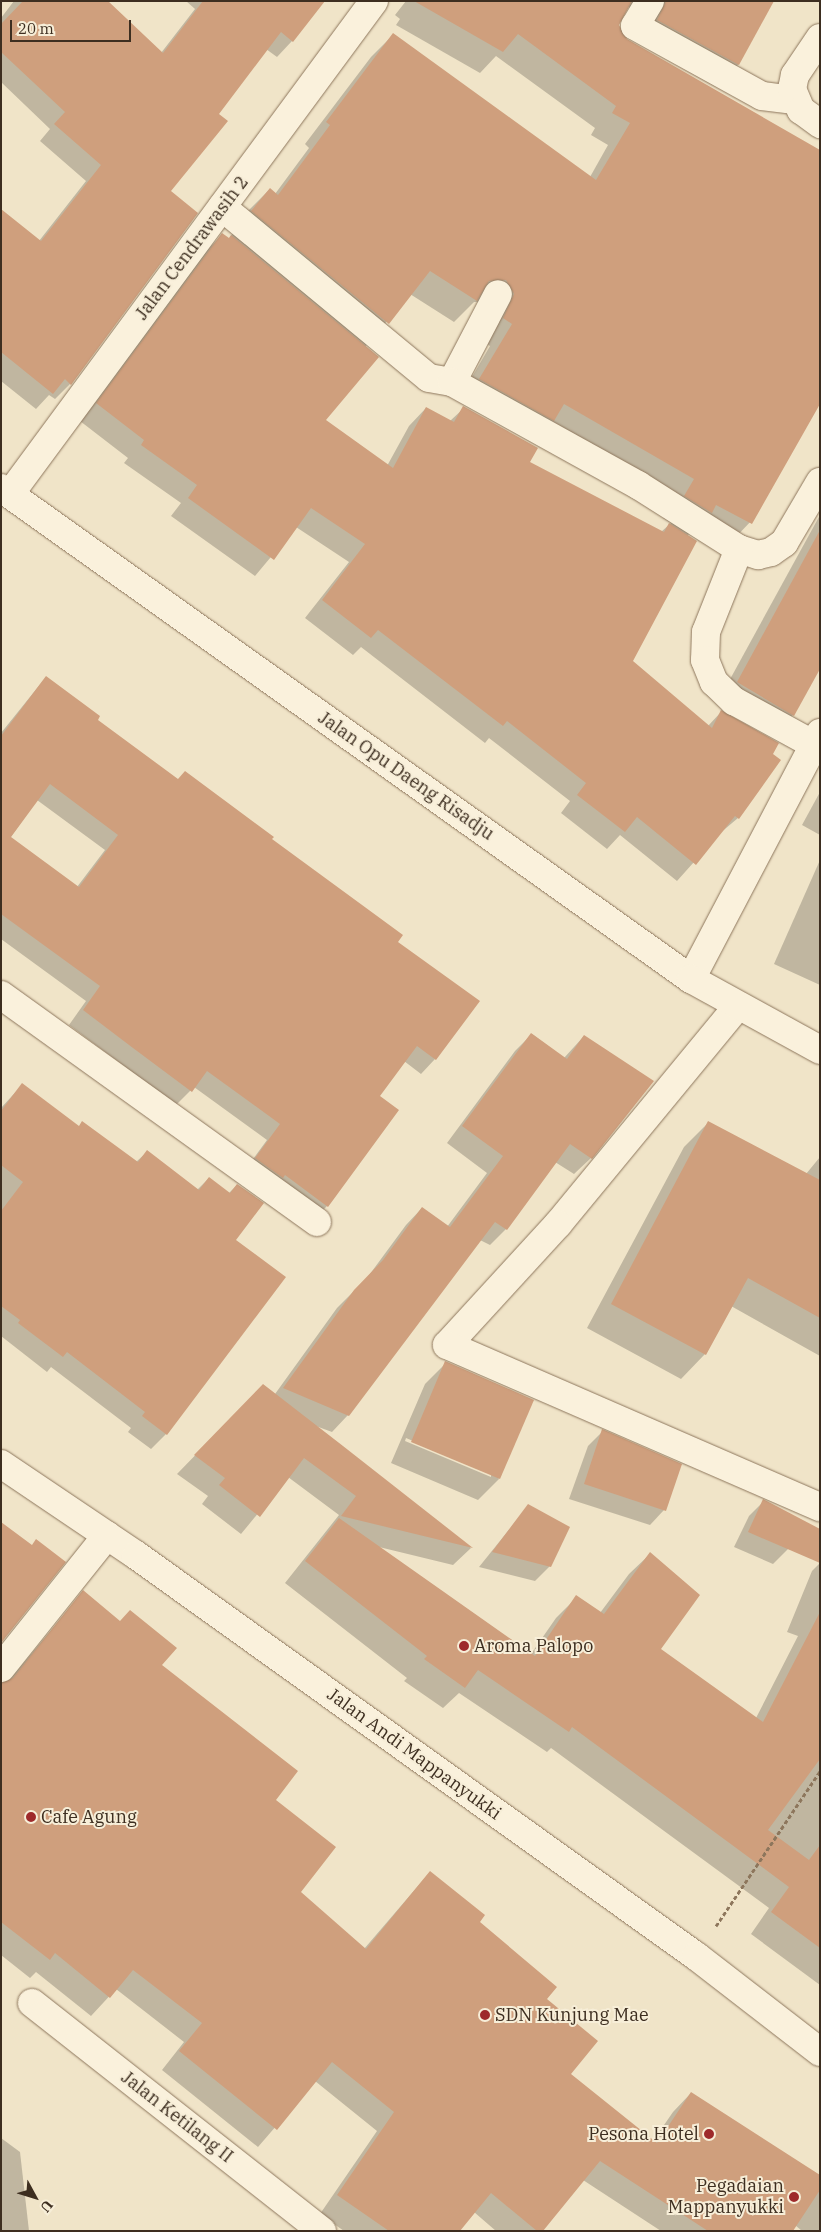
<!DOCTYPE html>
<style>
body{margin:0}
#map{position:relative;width:821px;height:2232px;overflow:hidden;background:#f0e4c8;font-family:"IBM Plex Serif",serif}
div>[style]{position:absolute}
.shadow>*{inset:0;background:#0003}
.building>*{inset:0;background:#cf9f7d}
.path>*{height:3px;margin-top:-1.5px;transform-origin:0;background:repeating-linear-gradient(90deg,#8d765c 0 4px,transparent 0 6.5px)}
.roads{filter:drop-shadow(0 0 1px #8d765c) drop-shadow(0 0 1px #8d765c)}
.minor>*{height:28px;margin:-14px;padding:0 14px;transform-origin:14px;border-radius:14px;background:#faf1dc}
.tertiary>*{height:28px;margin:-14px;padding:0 14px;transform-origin:14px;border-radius:14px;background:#faf1dc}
.secondary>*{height:28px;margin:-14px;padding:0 14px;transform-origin:14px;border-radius:14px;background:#faf1dc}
.dots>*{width:14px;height:14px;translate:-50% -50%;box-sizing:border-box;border:2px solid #f7eed8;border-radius:50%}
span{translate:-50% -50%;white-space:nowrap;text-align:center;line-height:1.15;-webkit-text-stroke:4px #f7eed8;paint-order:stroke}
.street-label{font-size:18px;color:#3d2e20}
.poi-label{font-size:18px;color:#3d2e20}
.left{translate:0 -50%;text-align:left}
.right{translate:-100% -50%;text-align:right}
.frame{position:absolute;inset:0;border:2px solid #3d2e20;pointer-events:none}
.north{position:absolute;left:10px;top:2172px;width:50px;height:50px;-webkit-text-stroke:4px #f7eed8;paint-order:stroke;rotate:129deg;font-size:14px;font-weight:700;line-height:20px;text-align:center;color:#3d2e20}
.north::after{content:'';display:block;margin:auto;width:18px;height:22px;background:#3d2e20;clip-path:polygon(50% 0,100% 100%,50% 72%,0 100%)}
.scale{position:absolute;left:10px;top:20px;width:121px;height:22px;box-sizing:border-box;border:2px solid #3d2e20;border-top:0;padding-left:6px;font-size:15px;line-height:18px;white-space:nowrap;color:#3d2e20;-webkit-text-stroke:4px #f7eed8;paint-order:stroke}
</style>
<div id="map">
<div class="shadow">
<i style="clip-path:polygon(14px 1px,106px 1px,161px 53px,195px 9px,186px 1px,311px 1px,292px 41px,277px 57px,266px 49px,217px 114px,170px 191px,70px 384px,55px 399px,49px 395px,36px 409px,1px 381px,1px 210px,39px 241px,86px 181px,40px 141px,50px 129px,1px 82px,1px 18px)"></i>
<i style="clip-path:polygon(evenodd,406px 1px,773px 1px,738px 65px,716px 87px,636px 42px,644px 25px,636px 10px,628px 7px,618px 25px,754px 518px,732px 541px,696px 527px,687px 536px,631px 661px,708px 726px,721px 712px,738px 818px,719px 834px,677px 881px,620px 835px,607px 849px,561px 813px,570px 801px,489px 738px,485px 743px,361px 647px,353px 655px,305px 618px,349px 562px,296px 527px,255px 576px,171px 516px,181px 503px,124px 463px,128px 458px,80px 421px,205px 252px,222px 235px,228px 240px,248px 211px,270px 189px,275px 194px,309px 148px,305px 144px,371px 57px,393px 35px,590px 177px,608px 145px,591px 135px,595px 128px,496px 56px,480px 73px,396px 25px,400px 19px,395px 15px,406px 1px,410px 294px,454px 322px,474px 302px,484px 302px,482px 341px,490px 346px,458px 401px,531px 442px,545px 428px,673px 502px,663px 518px,671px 523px,661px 532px,528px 462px,464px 408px,450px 421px,426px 408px,409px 426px,387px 466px,324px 420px,365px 347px,410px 294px)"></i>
<i style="clip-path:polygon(820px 515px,820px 666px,793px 715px,772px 736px,717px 703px)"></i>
<i style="clip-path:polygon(evenodd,46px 677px,96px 720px,177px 780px,270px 839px,396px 942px,435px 1059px,421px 1074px,404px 1061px,378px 1096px,397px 1110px,327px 1206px,312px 1221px,242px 1174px,267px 1140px,194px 1087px,176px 1105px,69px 1025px,86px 1001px,1px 939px,1px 733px,46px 677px,37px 800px,105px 850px,77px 887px,10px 838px,37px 800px)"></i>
<i style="clip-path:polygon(820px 792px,820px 835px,802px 825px)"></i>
<i style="clip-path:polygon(820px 860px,820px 985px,774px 964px)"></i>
<i style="clip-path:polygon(532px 1034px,564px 1058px,584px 1036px,591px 1158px,574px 1174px,555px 1162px,506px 1229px,490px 1245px,480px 1240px,348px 1415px,332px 1432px,313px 1425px,471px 1548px,453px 1565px,379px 1547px,531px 1654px,556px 1618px,577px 1597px,600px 1613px,629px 1574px,650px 1554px,659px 1650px,756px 1718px,798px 1636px,787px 1632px,812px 1571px,820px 1563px,820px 1985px,751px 1934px,769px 1908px,551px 1748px,547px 1752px,459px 1693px,443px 1708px,404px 1681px,407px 1678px,285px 1583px,339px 1515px,288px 1477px,241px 1534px,202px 1504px,208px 1496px,177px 1474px,245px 1404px,275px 1394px,337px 1308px,367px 1278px,406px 1225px,422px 1208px,447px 1227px,487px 1173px,447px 1143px,515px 1051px)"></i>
<i style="clip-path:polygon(22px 1085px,78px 1127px,136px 1162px,147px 1152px,197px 1190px,209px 1178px,229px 1193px,237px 1185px,235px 1240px,166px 1434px,151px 1449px,128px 1432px,131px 1428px,51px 1367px,47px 1372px,1px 1336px,1px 1108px)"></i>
<i style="clip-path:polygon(708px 1123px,806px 1174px,820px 1157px,820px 1356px,731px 1306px,705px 1354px,681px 1379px,587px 1328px,684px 1147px)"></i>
<i style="clip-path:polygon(evenodd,446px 1363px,499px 1479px,478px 1500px,391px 1463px,425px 1384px,446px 1363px,406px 1438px,491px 1474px,491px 1477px,405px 1441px,406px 1438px)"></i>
<i style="clip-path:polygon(603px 1431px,664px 1510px,650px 1525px,569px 1499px,588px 1446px)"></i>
<i style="clip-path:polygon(764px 1501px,801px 1520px,788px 1549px,773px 1564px,734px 1547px,749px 1516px)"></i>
<i style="clip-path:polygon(528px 1506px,550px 1566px,535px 1581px,479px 1567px)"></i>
<i style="clip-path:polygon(83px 1592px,160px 1666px,274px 1801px,300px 1892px,364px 1949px,430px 1872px,478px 1922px,545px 1999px,569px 2075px,653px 2141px,673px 2112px,691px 2093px,820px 2177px,820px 2231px,802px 2231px,795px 2225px,792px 2231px,661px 2231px,583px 2180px,541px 2231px,496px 2231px,474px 2212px,459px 2231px,344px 2231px,320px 2214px,377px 2131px,315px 2081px,258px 2147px,162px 2070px,184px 2042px,116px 1989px,91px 2016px,36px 1972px,30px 1978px,1px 1955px,1px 1683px,6px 1684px)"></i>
<i style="clip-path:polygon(1px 2138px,20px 2152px,29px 2231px,1px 2231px)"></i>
</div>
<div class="building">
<i style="clip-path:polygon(23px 1px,108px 1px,163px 53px,203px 1px,325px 1px,293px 42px,281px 32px,219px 114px,228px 121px,171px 191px,198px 213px,71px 385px,65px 379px,53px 394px,1px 352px,1px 209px,41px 241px,101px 165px,54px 124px,65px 112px,1px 52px,1px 24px)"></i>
<i style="clip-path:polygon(414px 1px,632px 1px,619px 25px,627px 39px,820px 150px,820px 404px,752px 524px,716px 505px,712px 513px,684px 496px,694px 479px,564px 404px,554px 421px,479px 379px,512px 324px,503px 318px,514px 294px,506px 280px,489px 281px,477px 301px,430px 271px,389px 324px,251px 211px,270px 188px,278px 195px,330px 125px,326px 122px,393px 33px,596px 180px,630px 123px,612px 113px,616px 106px,518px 34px,503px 52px)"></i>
<i style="clip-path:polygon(666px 1px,774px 1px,739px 65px,657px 20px)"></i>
<i style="clip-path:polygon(222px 233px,229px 238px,231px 235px,379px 357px,326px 420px,393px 468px,426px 407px,454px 422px,463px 406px,538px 448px,530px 462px,664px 532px,669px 523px,697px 541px,633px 661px,712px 728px,721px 710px,779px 743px,773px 754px,781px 760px,739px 819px,735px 816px,696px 865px,637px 817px,625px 832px,577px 795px,586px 783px,507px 721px,503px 726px,378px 630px,371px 638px,322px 600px,365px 544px,311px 508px,274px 560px,188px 498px,197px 485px,141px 445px,144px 440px,96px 403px)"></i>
<i style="clip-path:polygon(820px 530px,820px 669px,794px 716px,737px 682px)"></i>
<i style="clip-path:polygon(evenodd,46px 676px,100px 716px,98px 720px,178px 779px,185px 771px,274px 837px,272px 839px,403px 935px,398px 942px,480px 1001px,436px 1060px,417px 1046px,380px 1096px,399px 1110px,328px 1207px,285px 1175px,283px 1178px,255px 1158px,280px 1124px,207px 1071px,192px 1092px,133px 1048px,83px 1010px,100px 986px,1px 914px,1px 736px,46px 676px,50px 784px,118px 835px,79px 887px,11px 837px,50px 784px)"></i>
<i style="clip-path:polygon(531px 1033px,567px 1059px,584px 1035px,654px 1081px,592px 1159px,570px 1144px,507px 1230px,495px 1222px,349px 1416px,283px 1388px,354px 1290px,383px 1260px,422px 1207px,450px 1227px,503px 1156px,462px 1126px)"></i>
<i style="clip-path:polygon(22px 1083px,79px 1126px,82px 1121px,138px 1162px,147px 1150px,199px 1190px,209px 1177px,230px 1193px,237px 1184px,264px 1203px,236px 1240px,286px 1277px,167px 1435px,142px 1416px,145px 1412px,67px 1352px,63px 1357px,18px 1323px,20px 1320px,1px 1306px,1px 1211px,23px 1182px,1px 1165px,1px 1111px)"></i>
<i style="clip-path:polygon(708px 1121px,820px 1180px,820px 1318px,748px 1278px,706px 1355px,611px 1304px)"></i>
<i style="clip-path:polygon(445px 1361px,534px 1400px,500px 1479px,411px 1442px)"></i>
<i style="clip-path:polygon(263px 1384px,343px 1446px,473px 1548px,341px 1516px,356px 1496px,304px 1458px,260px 1517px,219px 1485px,225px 1478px,194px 1455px)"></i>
<i style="clip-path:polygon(602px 1429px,682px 1464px,666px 1511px,584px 1484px)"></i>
<i style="clip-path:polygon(763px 1499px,820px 1529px,820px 1563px,748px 1532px)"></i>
<i style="clip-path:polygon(528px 1504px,570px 1527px,551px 1567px,492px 1552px)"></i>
<i style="clip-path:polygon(339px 1518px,535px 1656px,576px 1595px,604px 1614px,650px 1552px,700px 1595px,661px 1649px,763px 1722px,820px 1612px,820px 1759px,768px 1830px,809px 1860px,820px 1845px,820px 1948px,771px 1912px,789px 1887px,572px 1727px,569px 1732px,478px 1670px,465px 1688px,424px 1659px,427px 1656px,305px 1561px)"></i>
<i style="clip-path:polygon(1px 1522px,32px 1545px,36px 1539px,66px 1562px,1px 1643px)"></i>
<i style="clip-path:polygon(83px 1590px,120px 1621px,130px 1610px,177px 1648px,162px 1665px,298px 1771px,276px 1800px,336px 1847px,301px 1892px,366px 1949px,430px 1871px,485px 1915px,480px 1922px,557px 1987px,547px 1999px,598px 2041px,571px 2074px,657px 2143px,691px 2092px,820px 2175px,820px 2190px,793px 2231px,708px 2231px,600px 2161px,543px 2231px,537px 2231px,491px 2193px,460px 2231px,389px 2231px,337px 2195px,394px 2112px,332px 2062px,277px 2130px,179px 2051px,202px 2023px,133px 1970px,110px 1998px,55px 1953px,50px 1960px,1px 1922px,1px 1683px,13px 1678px)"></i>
</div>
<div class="path">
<i style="left:716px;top:1926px;width:187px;rotate:-56.1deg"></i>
</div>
<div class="roads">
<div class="minor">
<i style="left:650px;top:1px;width:29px;rotate:121deg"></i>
<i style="left:635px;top:26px;width:145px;rotate:28.9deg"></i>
<i style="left:762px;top:96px;width:33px;rotate:7deg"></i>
<i style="left:820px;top:38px;width:45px;rotate:124deg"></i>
<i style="left:795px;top:75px;width:14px;rotate:102deg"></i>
<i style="left:792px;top:89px;width:23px;rotate:67deg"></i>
<i style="left:801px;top:110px;width:24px;rotate:36deg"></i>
<i style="left:222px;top:207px;width:268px;rotate:39.6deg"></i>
<i style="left:429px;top:378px;width:23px;rotate:10deg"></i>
<i style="left:452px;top:382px;width:99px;rotate:-62.4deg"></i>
<i style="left:452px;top:382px;width:213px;rotate:29deg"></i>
<i style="left:638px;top:485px;width:120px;rotate:32.4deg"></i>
<i style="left:739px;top:549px;width:20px;rotate:18deg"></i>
<i style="left:758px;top:555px;width:13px;rotate:-13deg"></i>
<i style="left:771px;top:552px;width:16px;rotate:-35deg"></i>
<i style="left:784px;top:543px;width:71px;rotate:-59.5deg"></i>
<i style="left:10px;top:494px;width:613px;rotate:-53.56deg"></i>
<i style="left:739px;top:549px;width:89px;rotate:111.7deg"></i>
<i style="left:706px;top:632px;width:28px;rotate:92deg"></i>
<i style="left:705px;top:660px;width:24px;rotate:68deg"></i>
<i style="left:714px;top:682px;width:28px;rotate:44deg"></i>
<i style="left:734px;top:701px;width:98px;rotate:28.7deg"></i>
<i style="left:691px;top:979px;width:278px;rotate:-62.3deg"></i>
<i style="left:1px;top:995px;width:389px;rotate:35.7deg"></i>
<i style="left:737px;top:1007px;width:281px;rotate:129.5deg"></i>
<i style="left:558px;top:1224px;width:164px;rotate:132.5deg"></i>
<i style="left:447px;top:1345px;width:407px;rotate:23.5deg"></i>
<i style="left:1px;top:1668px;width:170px;rotate:-51.4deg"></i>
<i style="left:32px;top:2003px;width:369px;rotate:38.2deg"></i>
</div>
<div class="tertiary">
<i style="left:1px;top:1464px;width:163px;rotate:34deg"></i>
<i style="left:136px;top:1555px;width:689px;rotate:35.61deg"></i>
<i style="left:696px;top:1956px;width:157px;rotate:37.7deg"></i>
</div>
<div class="secondary">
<i style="left:1px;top:488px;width:847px;rotate:35.44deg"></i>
<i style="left:691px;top:979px;width:147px;rotate:28.8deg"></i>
</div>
</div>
<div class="dots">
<i style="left:464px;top:1646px;background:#9e2a2b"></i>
<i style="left:31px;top:1817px;background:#9e2a2b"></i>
<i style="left:485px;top:2015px;background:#9e2a2b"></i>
<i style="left:709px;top:2134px;background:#9e2a2b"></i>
<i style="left:794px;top:2197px;background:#9e2a2b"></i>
</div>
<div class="street-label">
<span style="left:192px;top:248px;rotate:-53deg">Jalan Cendrawasih 2</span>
<span style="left:406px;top:776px;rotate:35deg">Jalan Opu Daeng Risadju</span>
<span style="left:414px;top:1754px;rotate:36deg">Jalan Andi Mappanyukki</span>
<span style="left:177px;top:2117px;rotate:38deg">Jalan Ketilang II</span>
</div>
<div class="poi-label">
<span class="left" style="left:474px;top:1646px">Aroma Palopo</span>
<span class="left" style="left:41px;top:1817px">Cafe Agung</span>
<span class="left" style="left:495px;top:2015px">SDN Kunjung Mae</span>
<span class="right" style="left:699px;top:2134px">Pesona Hotel</span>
<span class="right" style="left:784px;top:2197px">Pegadaian<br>Mappanyukki</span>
</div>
<div class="frame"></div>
<div class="north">U</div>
<div class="scale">20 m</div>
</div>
